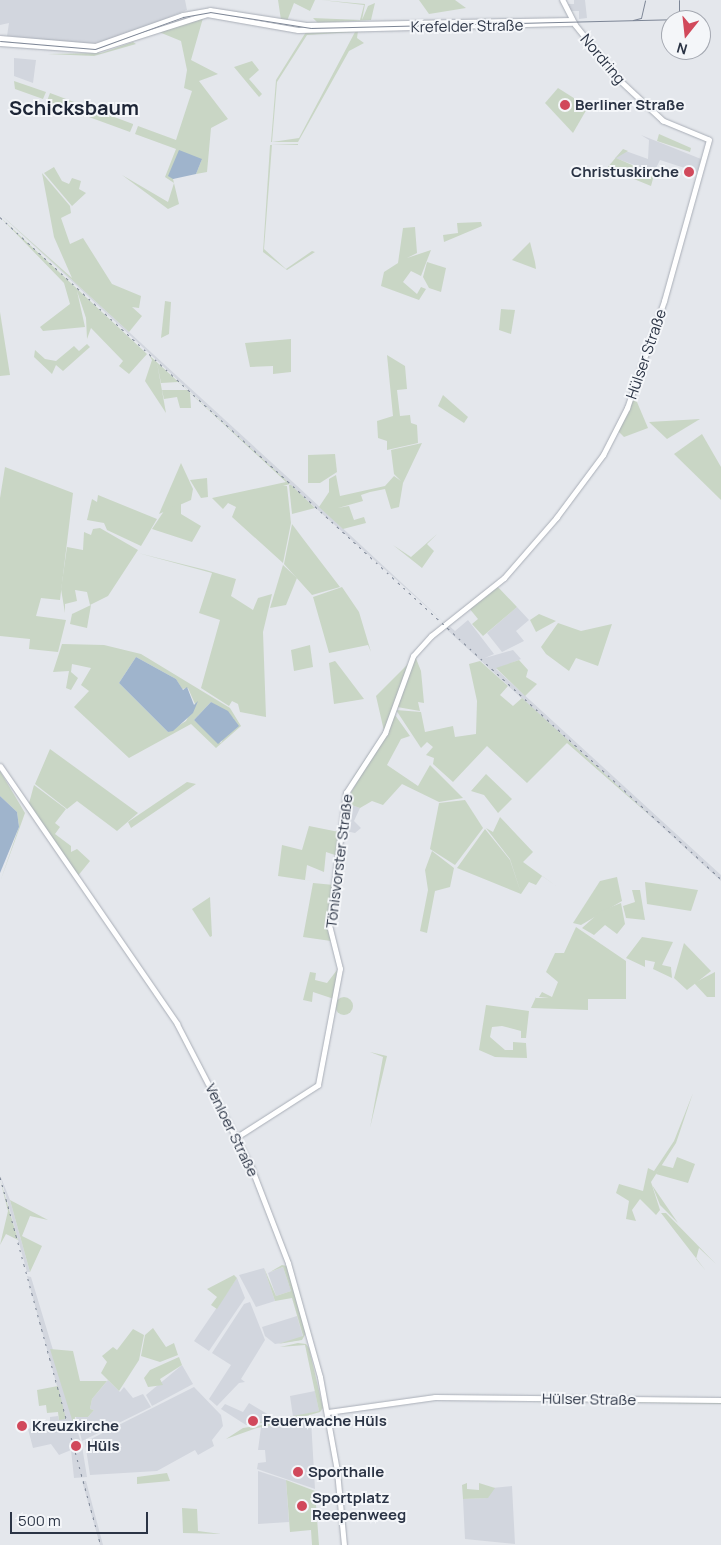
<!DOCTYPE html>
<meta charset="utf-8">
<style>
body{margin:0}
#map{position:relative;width:721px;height:1545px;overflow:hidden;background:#e4e7ec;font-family:Manrope,sans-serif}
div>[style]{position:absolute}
.built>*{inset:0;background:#d2d6de}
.green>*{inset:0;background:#c9d6c5}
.round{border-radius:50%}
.water>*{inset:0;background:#9fb4cc}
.roads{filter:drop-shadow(0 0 1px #a9aeb7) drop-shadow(0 0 1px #a9aeb7)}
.secondary>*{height:4.5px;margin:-2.25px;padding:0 2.25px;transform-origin:2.25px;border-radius:2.25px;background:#fff}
.primary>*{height:5px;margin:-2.5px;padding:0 2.5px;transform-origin:2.5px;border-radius:2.5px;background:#fff}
.tram>*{height:1px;margin:-0.5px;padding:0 0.5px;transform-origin:0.5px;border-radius:0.5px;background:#7d8696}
.rail>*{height:1px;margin-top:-0.5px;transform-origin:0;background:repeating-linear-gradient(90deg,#7d8696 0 2.5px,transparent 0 7.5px)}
.dots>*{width:14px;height:14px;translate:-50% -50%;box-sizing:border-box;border:2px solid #f4f6f9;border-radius:50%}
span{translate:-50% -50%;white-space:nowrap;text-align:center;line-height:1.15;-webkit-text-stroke:4px #f4f6f9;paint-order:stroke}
.street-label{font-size:15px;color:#2b3445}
.poi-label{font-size:15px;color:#2b3445;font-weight:700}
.left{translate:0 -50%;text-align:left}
.right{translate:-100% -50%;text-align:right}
.district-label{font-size:20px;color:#1d2536;font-weight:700}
.north{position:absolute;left:661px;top:10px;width:50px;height:50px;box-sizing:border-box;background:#f4f6f9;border:1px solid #a4a8b1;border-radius:50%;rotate:196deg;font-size:14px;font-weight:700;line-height:20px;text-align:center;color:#2b3445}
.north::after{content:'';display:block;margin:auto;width:18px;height:22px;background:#d1495b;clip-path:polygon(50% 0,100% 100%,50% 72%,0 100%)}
.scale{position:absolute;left:10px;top:1512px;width:138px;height:22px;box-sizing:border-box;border:2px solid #2b3445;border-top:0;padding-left:6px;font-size:15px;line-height:18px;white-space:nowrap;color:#2b3445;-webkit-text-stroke:4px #f4f6f9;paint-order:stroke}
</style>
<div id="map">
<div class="built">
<i style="clip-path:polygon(0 0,185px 0,187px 10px,108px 42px,79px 44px,7px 36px,9px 23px,0 25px)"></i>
<i style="clip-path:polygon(574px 0,585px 0,587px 18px,579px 19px,579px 11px,570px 11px,566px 4px,574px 4px)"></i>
<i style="clip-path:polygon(14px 58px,36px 60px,33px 83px,14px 76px)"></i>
<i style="clip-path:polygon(641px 135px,701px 159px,697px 172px,660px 160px,654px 172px,615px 158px,623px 150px,648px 159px,649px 140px)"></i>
<i style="clip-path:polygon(0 214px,295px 484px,445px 623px,301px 495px)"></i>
<i style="clip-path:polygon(517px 607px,529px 620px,516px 631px,524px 641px,502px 652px,487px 633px)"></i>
<i style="clip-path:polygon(468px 620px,494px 654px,485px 658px,513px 650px,521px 659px,496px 669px,721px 875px,721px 881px,444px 627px,447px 624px,455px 631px)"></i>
<i style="clip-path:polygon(345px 803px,360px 808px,354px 821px,361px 828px,355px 833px,341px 830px)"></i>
<i style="clip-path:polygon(0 1175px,10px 1200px,30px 1272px,27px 1272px)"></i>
<i style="clip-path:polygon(283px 1267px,291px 1291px,276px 1296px,268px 1273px)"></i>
<i style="clip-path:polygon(264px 1268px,275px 1301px,256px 1307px,239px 1275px)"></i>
<i style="clip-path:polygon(27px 1276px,31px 1277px,82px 1446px,87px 1477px,74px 1478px,71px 1450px,59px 1455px,51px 1444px,33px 1448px,28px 1429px,50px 1422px,50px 1417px,58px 1416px,59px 1420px,57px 1386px)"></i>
<i style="clip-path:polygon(237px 1278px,245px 1298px,209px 1351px,194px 1341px)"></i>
<i style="clip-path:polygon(250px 1302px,265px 1340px,241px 1379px,245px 1382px,239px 1383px,217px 1406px,209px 1399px,231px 1365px,212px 1353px,244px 1304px)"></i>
<i style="clip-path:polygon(297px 1316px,303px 1337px,300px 1340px,275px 1344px,265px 1336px,262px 1327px)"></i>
<i style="clip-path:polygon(182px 1365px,193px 1384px,152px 1406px,146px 1395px)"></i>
<i style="clip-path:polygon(108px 1380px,120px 1392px,124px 1387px,133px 1398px,143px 1394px,151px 1407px,82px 1441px,76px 1417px,88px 1417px,94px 1410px,90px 1409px,92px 1399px)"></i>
<i style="clip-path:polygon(194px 1387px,221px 1415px,223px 1426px,212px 1440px,214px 1446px,198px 1455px,195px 1450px,157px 1471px,90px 1475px,85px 1442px)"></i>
<i style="clip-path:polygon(315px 1391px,319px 1411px,293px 1417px,290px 1396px)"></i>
<i style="clip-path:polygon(249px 1403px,269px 1415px,266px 1422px,246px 1425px,221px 1409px,225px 1404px,243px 1412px)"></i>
<i style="clip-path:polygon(311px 1420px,315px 1489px,257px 1469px,258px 1463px,266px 1462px,265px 1450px,258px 1450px,261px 1427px)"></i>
<i style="clip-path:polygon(258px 1471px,286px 1480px,289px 1522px,258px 1524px)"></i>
<i style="clip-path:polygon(82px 1481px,86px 1481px,103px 1545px,100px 1545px)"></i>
<i style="clip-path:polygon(512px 1486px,515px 1544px,465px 1539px,463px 1499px,487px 1498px,492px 1488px)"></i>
</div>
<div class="green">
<i style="clip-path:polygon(278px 0,315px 0,310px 11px,294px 3px,287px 21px,238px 12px,281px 20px)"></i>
<i style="clip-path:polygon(321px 0,365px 4px,362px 20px,368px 6px,375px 3px,371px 20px,318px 23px,313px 18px,360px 20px,364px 5px)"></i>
<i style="clip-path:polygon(419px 0,455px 0,466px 8px,429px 14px)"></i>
<i style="clip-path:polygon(203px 18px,191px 60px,218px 74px,199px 81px,228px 119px,211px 128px,207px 172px,196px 174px,202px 159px,173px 179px,179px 204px,168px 209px,122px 175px,168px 202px,174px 183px,165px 177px,176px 149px,135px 134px,138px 126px,176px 140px,192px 91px,184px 88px,187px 70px,181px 41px,159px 32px)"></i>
<i style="clip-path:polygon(evenodd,358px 31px,357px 38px,364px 43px,349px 51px,298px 142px,271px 142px,276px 80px,306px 32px,358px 31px,355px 32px,299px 138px,272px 142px,277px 82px,307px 35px,355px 32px)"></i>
<i style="clip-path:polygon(133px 42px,136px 44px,94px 56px,47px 54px,101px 53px)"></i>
<i style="clip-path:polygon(252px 61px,259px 70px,249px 79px,262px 94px,259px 97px,234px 67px)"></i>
<i style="clip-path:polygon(14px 81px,46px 92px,43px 99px,15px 89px)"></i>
<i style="clip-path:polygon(558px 88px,588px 107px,573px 133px,545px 103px)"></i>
<i style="clip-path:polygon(50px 93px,133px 124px,133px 125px,130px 132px,67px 109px,47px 101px)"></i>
<i style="clip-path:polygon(659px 134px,691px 148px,690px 152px,657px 141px)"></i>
<i style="clip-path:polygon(298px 144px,298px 145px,272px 145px,264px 249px,286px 269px,312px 251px,315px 252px,287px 270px,263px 252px,269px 161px,270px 145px)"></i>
<i style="clip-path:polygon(623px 149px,628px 151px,616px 158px,660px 177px,654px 175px,651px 186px,607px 168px)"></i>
<i style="clip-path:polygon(54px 167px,62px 181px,69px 184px,72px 178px,81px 181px,79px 189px,86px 193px,72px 206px,44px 173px)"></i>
<i style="clip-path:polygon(42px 173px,70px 206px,71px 213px,61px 218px,70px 244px,83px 238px,112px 284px,141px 296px,139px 308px,132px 307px,142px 316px,129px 332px,0 214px,72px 278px,54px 237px)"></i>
<i style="clip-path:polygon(0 217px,147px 354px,129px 374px,119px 366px,123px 361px,91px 328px,87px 339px,86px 318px,77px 291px,85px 327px,43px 331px,40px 327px,70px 304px,64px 283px)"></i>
<i style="clip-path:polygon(457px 223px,481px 222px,482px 226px,444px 242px,443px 235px,458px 233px)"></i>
<i style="clip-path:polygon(415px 227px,417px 253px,407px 258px,431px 250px,421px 276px,411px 271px,403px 282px,417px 294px,421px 287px,426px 289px,419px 300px,381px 286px,384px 272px,398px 263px,403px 228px)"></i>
<i style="clip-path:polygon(530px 242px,535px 262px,536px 269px,512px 260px)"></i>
<i style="clip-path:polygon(427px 262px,446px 268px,441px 292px,429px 288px,423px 277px)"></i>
<i style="clip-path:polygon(165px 301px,171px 302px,169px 334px,161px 338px)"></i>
<i style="clip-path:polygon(501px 309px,515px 310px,511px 334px,499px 330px)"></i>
<i style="clip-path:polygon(0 312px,10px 375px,0 376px)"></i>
<i style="clip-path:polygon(291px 339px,291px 372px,273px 374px,273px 366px,250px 367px,245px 343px)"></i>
<i style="clip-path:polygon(87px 344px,90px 347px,63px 371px,56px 365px,52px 374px,34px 357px,35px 350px,45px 359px,56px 361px,74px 346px,79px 351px)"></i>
<i style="clip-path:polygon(149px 355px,290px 484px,283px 486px,287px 486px,291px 523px,283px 563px,232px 517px,236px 507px,228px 503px,223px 509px,212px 498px,286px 482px,190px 393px,191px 408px,180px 408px,177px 397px,164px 399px,162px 390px,187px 390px,178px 382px,161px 383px,157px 363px,166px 413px,145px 381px,152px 360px)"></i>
<i style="clip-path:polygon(387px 355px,405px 366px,407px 389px,397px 390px,400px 416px,410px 415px,411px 423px,417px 425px,418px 443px,387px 450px,387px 441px,378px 438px,377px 421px,393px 416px)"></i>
<i style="clip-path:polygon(443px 395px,468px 417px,464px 423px,438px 406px)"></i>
<i style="clip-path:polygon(634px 395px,648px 428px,624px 437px,618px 431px)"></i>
<i style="clip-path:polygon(700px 419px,667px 439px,649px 422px)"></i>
<i style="clip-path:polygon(702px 434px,721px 467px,721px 500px,674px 454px)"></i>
<i style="clip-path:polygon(422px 443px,403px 483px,399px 507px,391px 509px,385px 489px,370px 492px,361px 495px,363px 501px,338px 508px,349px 506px,354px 520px,364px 517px,366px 523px,343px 529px,319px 507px,329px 492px,329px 479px,336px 475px,340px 496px,385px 486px,394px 476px,401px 481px,394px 474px,391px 450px)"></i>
<i style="clip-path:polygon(335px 454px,337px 472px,320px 483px,308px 483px,308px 455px)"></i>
<i style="clip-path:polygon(181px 463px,193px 489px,191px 500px,159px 514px)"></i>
<i style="clip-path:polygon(5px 467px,73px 493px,60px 600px,41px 598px,36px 616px,66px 620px,58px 652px,29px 649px,30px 639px,0 636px,0 498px)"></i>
<i style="clip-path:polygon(207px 478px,208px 497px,201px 498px,190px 480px)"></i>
<i style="clip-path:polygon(289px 485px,291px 485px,315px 508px,292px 514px)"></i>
<i style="clip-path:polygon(98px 495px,157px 519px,141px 546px,107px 530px,104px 523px,87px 520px,92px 499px,97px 502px)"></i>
<i style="clip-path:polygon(181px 503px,181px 514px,201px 526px,192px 542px,152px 529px,164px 511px)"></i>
<i style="clip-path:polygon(292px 524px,304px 540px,340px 587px,312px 595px,284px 564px)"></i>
<i style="clip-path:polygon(100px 528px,138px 550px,108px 596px,90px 605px,87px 592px,75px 590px,77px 601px,65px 604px,65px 613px,61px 589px,67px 547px,83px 550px,84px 532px,91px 535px,93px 529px)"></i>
<i style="clip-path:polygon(437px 534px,427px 544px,434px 551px,422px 568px,393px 545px,411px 557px)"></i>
<i style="clip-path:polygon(138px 553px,206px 570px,236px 579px,231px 596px,253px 610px,258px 598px,272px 594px,263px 632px,266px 717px,240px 712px,238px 704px,232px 701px,229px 706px,201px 688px,220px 620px,199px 613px,212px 573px)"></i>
<i style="clip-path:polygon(283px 565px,297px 578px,286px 605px,270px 608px)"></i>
<i style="clip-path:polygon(497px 586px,517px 607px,483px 636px,472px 624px,478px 619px,469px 608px)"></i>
<i style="clip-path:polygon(342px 587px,359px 612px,371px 652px,368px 645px,329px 653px,313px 597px)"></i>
<i style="clip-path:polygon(91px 605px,87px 628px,70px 624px,72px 614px)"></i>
<i style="clip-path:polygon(539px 614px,556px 621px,536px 632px,530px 620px)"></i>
<i style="clip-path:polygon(558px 623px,581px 631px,612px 624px,598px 666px,576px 658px,569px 671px,546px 654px,541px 647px)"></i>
<i style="clip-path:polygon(evenodd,62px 644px,104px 645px,141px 654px,230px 708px,241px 726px,216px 748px,191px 724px,129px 758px,74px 707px,89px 691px,81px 685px,91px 668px,72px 664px,71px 672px,78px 678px,71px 690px,66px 688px,69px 671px,53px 672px,62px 644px,136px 657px,176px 679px,182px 689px,188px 688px,195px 704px,186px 721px,168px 732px,119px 683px,136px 657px,62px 644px,211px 702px,234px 719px,221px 743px,194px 720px,211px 702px)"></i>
<i style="clip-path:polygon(310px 645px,313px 667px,294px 671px,291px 650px)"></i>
<i style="clip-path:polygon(415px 656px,421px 671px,424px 703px,418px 702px,420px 711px,397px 707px)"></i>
<i style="clip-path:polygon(519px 660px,528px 670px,526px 677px,537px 684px,525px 696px,496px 668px)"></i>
<i style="clip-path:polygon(335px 661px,336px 662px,364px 699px,334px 704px,329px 663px)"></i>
<i style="clip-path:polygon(411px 661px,401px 693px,378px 744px,350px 782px,384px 731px,376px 696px)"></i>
<i style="clip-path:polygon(480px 661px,508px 686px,500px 695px,513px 706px,522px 698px,656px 821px,567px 743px,527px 783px,487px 746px,453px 782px,433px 764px,434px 758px,426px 755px,433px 747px,427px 742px,421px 748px,396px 710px,421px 712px,425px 732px,453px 726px,455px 737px,476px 734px,477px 701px,469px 664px)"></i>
<i style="clip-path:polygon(395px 715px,410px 736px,401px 739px,387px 765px,418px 786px,430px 765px,463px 798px,439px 802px,402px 784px,383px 805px,372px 801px,360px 808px,345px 803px)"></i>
<i style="clip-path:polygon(50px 749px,138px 813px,117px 831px,77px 801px,67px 809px,35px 784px)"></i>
<i style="clip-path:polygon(0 771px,25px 813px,0 882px,19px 827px,17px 812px,0 796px)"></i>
<i style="clip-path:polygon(486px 774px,512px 799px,498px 813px,484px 795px,471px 791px)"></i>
<i style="clip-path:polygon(187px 782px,196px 784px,131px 828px,128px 822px)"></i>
<i style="clip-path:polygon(34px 785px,66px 809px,55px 823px,60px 827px,55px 834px,71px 846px,71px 852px,77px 849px,90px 861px,77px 877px,28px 807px)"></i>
<i style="clip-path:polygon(465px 800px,483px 828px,455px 865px,430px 849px,439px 803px)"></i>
<i style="clip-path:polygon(500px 817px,533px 852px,523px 862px,556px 886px,542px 876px,536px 885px,529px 882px,521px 894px,457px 868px,485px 829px,510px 860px,521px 893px,510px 859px,486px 828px,493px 832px)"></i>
<i style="clip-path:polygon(309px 826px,339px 832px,338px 856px,326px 852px,324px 872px,307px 865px,305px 880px,318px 882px,278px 876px,282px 845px,302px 850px)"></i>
<i style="clip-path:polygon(432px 851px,454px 868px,450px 887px,435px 891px,427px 933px,420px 931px,428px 890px,425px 870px)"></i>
<i style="clip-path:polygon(617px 877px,622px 901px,581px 925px,573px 923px,600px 881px)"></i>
<i style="clip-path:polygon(645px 882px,698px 890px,691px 911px,647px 904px)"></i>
<i style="clip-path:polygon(313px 883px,334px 885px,327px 927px,331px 941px,303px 937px)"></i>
<i style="clip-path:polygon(632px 890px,640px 890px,645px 920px,626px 918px,623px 906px,635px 902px)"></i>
<i style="clip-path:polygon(210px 897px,212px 936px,210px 937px,192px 909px)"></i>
<i style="clip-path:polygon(621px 903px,625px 924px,617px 934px,605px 925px,594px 935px,582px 928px,601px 911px)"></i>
<i style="clip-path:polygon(576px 927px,626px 961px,626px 999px,588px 999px,588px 1010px,531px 1008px,536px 997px,536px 998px,549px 998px,539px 997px,542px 992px,552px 997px,558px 982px,546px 972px,555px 953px,564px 953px)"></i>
<i style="clip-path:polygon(642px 937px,673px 942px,662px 965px,671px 967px,672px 978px,653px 969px,655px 962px,645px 960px,645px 967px,626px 958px)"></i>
<i style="clip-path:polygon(684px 943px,711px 971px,687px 990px,674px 978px)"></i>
<i style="clip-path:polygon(337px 970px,334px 999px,313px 992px,312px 1002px,303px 1000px,310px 972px,316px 973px,315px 980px,327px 983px)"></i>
<i style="clip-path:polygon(715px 972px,715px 997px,707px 997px,694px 983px)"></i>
<i class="round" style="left:335px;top:997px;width:18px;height:18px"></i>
<i style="clip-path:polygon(486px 1005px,529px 1011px,526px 1038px,521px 1038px,521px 1031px,502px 1026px,492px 1027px,490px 1037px,505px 1050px,513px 1050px,513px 1042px,526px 1043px,527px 1058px,495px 1057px,479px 1050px)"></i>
<i style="clip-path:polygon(370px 1052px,387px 1056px,370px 1128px,383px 1057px)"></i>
<i style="clip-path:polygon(693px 1093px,676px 1143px,651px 1182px,660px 1210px,656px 1215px,640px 1199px,632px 1210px,636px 1221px,626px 1219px,629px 1201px,616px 1193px,619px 1184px,643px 1191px,648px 1168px,654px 1171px,674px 1141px)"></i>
<i style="clip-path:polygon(677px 1157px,695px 1164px,688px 1183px,656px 1174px,652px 1185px,678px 1223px,660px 1205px,652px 1185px,656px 1174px,661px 1165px,673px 1168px)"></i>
<i style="clip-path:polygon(0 1179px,18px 1240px,6px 1234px,0 1245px,8px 1211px)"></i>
<i style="clip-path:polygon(10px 1200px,48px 1220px,30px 1216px,22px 1236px,42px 1246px,30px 1272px)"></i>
<i style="clip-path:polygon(661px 1213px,666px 1213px,716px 1264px,699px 1248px,696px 1259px,706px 1271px)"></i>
<i style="clip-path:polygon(282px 1265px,287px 1266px,306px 1333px,302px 1340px,278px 1344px,303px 1336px,292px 1298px,275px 1301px,264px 1268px,276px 1296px,291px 1291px,283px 1267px,270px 1272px)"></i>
<i style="clip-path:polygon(234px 1275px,237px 1278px,217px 1309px,211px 1305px,217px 1297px,207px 1289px)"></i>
<i style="clip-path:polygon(153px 1328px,166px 1347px,174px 1343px,178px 1355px,160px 1362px,141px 1356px,145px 1335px)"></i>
<i style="clip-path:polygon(133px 1329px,144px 1335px,139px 1360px,119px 1391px,101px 1373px,107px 1362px,102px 1356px,113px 1347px,117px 1350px)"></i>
<i style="clip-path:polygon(298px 1343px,306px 1344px,309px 1348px,323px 1408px,320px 1412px,303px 1417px,246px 1425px,319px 1411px,305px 1345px,280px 1347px)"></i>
<i style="clip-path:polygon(50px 1349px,73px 1351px,80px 1381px,107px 1381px,92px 1399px,90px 1409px,94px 1410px,88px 1417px,75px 1417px,74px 1426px)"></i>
<i style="clip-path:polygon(179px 1357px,182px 1365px,160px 1379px,163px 1385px,148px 1387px,144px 1378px,150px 1370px)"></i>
<i style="clip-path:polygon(58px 1386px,66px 1419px,59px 1420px,58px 1412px,47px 1413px,46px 1405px,39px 1406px,37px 1390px)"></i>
<i style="clip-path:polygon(461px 1398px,721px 1401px,721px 1404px,458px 1400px)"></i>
<i style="clip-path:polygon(310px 1418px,257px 1428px,226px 1439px,243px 1428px)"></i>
<i style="clip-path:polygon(167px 1473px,170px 1481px,137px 1484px,137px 1477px)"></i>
<i style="clip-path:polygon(286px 1480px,315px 1491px,319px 1545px,312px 1545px,311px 1530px,290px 1532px)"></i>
<i style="clip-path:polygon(467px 1483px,467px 1489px,479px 1490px,479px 1483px,495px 1488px,488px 1498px,463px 1499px,462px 1485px)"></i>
<i style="clip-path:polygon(182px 1508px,197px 1509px,198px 1531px,221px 1534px,183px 1533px)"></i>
</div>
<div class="water">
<i style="clip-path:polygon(179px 150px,202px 159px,196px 174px,173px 179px,168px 176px)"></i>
<i style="clip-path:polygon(136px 657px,176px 679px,183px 690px,187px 687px,194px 705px,198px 701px,193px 713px,173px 731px,168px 732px,119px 683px)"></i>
<i style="clip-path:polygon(211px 702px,228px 711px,239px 726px,218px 744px,194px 720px)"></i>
<i style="clip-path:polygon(0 796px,17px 812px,19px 827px,0 873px)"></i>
</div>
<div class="roads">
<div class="secondary">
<i style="left:0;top:38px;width:95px;rotate:4.8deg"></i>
<i style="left:95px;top:46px;width:93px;rotate:-19.4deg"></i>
<i style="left:183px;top:15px;width:27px;rotate:-10deg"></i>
<i style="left:210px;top:10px;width:97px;rotate:8.9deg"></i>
<i style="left:306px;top:25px;width:266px;rotate:-1.1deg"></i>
<i style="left:0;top:43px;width:95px;rotate:4.2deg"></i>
<i style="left:95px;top:50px;width:118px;rotate:-17.8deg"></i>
<i style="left:207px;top:14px;width:92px;rotate:10deg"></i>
<i style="left:298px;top:30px;width:276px;rotate:-1.5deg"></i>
<i style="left:556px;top:518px;width:79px;rotate:-53.3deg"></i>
<i style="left:603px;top:455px;width:53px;rotate:-62.9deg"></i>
<i style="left:627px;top:408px;width:113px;rotate:-70.9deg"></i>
<i style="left:664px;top:301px;width:167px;rotate:-74.4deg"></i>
<i style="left:709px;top:140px;width:50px;rotate:-157.6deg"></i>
<i style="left:663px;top:121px;width:60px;rotate:-137deg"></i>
<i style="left:619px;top:80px;width:70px;rotate:-128.7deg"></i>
<i style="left:575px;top:25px;width:28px;rotate:-117deg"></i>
<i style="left:237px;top:1137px;width:96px;rotate:-32.7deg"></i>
<i style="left:318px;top:1085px;width:118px;rotate:-79.3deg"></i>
<i style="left:340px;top:969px;width:45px;rotate:-104deg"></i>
<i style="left:329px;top:925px;width:133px;rotate:-82.7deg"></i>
<i style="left:346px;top:793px;width:72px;rotate:-57deg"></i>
<i style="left:385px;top:733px;width:82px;rotate:-70deg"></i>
<i style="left:413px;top:656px;width:27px;rotate:-48deg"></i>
<i style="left:431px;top:636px;width:93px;rotate:-38.5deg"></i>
<i style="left:504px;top:578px;width:81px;rotate:-49deg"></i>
</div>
<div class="primary">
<i style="left:0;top:766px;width:313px;rotate:55.5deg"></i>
<i style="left:177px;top:1024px;width:161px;rotate:62.6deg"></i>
<i style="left:251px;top:1167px;width:103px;rotate:68.9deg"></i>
<i style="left:288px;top:1263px;width:118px;rotate:74.3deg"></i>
<i style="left:320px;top:1377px;width:96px;rotate:79.7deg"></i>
<i style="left:337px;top:1471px;width:74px;rotate:84.6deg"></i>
<i style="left:328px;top:1412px;width:108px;rotate:-8deg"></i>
<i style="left:435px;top:1397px;width:286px;rotate:0.6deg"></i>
</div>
</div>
<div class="tram">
<i style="left:633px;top:20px;width:8px;rotate:-14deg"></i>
<i style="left:641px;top:18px;width:18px;rotate:-77deg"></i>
<i style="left:0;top:41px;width:95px;rotate:4.8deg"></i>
<i style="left:95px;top:49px;width:94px;rotate:-20deg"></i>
<i style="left:183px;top:17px;width:27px;rotate:-10deg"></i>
<i style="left:210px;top:12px;width:102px;rotate:9deg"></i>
<i style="left:311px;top:28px;width:361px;rotate:-1.4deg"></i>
<i style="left:672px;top:19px;width:8px;rotate:-23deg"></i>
<i style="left:679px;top:16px;width:16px;rotate:-90deg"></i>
</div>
<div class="rail">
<i style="left:0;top:217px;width:979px;rotate:42.56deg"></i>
<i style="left:0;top:1177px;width:382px;rotate:74.7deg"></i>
</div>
<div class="dots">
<i style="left:565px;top:105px;background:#d1495b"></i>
<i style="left:689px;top:172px;background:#d1495b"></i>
<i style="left:253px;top:1421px;background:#d1495b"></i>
<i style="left:22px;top:1426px;background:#d1495b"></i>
<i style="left:76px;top:1446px;background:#d1495b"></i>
<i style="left:298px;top:1472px;background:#d1495b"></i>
<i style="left:302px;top:1506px;background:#d1495b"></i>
</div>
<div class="street-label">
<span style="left:467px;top:26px;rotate:-1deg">Krefelder Straße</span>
<span style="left:603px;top:59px;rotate:50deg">Nordring</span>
<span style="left:646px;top:354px;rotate:-71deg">Hülser Straße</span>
<span style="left:339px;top:861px;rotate:-83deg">Tönisvorster Straße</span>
<span style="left:232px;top:1130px;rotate:64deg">Venloer Straße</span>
<span style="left:589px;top:1399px;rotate:1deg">Hülser Straße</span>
</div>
<div class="poi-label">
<span class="left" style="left:575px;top:105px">Berliner Straße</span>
<span class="right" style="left:679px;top:172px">Christuskirche</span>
<span class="left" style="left:263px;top:1421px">Feuerwache Hüls</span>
<span class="left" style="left:32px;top:1426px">Kreuzkirche</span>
<span class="left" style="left:87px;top:1446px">Hüls</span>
<span class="left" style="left:308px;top:1472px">Sporthalle</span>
<span class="left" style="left:312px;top:1506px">Sportplatz<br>Reepenweeg</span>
</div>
<div class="district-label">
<span style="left:74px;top:107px">Schicksbaum</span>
</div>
<div class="north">N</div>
<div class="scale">500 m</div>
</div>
